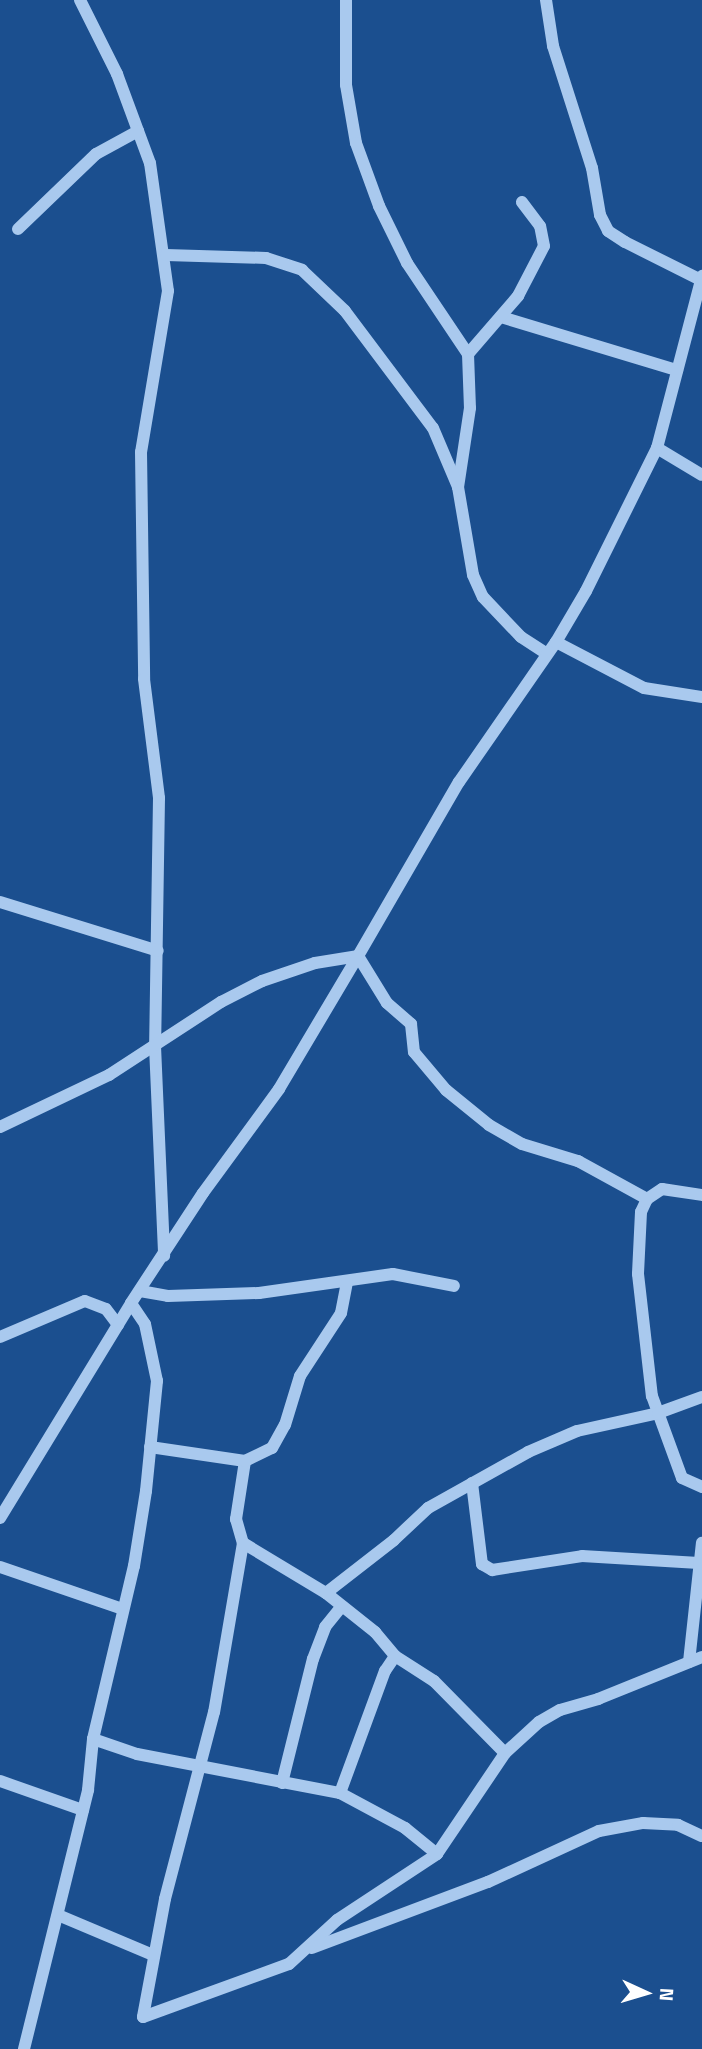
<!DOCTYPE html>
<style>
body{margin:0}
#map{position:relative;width:702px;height:2049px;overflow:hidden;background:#1b4f8f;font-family:"Titillium Web",sans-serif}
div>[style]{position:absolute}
.minor>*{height:12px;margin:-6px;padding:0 6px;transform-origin:6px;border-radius:6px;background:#a9c9ee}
span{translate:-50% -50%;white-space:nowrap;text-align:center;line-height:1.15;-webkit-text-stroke:6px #1b4f8f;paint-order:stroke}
.north{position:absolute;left:611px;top:1958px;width:70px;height:70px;-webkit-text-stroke:5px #1b4f8f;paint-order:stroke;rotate:94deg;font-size:19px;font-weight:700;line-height:28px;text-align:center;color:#fff}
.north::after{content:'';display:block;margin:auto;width:24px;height:32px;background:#fff;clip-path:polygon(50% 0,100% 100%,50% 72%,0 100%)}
</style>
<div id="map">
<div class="minor">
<i style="left:80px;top:0;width:83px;rotate:63.4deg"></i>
<i style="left:117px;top:74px;width:95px;rotate:69.7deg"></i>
<i style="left:150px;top:163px;width:129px;rotate:82deg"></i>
<i style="left:168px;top:291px;width:163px;rotate:99.5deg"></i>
<i style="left:141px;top:452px;width:227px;rotate:89.2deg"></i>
<i style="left:144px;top:679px;width:120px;rotate:82.8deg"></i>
<i style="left:159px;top:798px;width:248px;rotate:90.9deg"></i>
<i style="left:155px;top:1046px;width:210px;rotate:87.5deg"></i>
<i style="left:346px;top:0;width:85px;rotate:90deg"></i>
<i style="left:346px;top:85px;width:59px;rotate:80.2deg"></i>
<i style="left:356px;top:143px;width:67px;rotate:69.9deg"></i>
<i style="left:379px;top:206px;width:64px;rotate:63.8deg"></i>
<i style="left:407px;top:263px;width:110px;rotate:56.2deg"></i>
<i style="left:468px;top:354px;width:54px;rotate:87.9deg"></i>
<i style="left:470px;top:408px;width:80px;rotate:98.6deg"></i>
<i style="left:546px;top:0;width:47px;rotate:81.3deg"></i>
<i style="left:553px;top:46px;width:128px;rotate:72.3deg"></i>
<i style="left:592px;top:168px;width:48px;rotate:80.3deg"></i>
<i style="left:600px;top:215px;width:18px;rotate:63deg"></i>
<i style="left:608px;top:231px;width:20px;rotate:33deg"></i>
<i style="left:625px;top:242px;width:85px;rotate:26.6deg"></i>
<i style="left:18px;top:229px;width:108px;rotate:-43.9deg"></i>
<i style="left:96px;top:154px;width:48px;rotate:-28.7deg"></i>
<i style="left:166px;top:255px;width:100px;rotate:1.7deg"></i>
<i style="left:266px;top:258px;width:38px;rotate:18deg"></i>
<i style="left:302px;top:270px;width:59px;rotate:43.6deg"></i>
<i style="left:345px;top:311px;width:146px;rotate:53.1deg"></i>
<i style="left:433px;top:428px;width:64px;rotate:67deg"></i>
<i style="left:458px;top:487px;width:89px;rotate:80.3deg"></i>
<i style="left:473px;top:575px;width:24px;rotate:66deg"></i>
<i style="left:483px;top:597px;width:55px;rotate:46.5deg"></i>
<i style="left:521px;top:637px;width:31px;rotate:33deg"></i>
<i style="left:501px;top:317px;width:184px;rotate:16.8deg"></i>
<i style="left:468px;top:354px;width:77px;rotate:-49.2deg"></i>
<i style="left:518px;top:296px;width:56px;rotate:-62.5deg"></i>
<i style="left:544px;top:246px;width:20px;rotate:-101deg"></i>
<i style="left:540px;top:226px;width:30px;rotate:-127deg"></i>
<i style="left:657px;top:448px;width:52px;rotate:31deg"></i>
<i style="left:556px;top:642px;width:99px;rotate:27.6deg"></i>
<i style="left:644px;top:688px;width:59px;rotate:8.8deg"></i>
<i style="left:0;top:902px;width:165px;rotate:17.2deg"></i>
<i style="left:358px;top:956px;width:55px;rotate:58.3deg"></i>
<i style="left:387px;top:1003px;width:32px;rotate:41deg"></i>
<i style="left:411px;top:1024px;width:28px;rotate:84deg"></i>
<i style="left:414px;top:1052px;width:50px;rotate:49.9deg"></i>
<i style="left:446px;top:1090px;width:55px;rotate:39.1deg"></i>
<i style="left:489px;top:1125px;width:38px;rotate:30deg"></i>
<i style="left:522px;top:1144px;width:59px;rotate:16.9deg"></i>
<i style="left:578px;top:1161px;width:79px;rotate:28.8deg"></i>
<i style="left:647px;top:1199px;width:14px;rotate:115deg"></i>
<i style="left:641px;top:1212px;width:62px;rotate:92.8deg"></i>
<i style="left:638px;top:1274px;width:123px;rotate:83.5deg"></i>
<i style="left:652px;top:1396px;width:87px;rotate:69.9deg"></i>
<i style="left:682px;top:1478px;width:22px;rotate:24deg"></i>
<i style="left:0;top:1127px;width:121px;rotate:-25.5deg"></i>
<i style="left:109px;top:1075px;width:134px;rotate:-33.1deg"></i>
<i style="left:221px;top:1002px;width:46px;rotate:-27.1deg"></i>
<i style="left:262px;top:981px;width:56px;rotate:-18.8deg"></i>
<i style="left:315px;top:963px;width:44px;rotate:-9.2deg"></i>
<i style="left:358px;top:956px;width:201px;rotate:-59.9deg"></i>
<i style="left:459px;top:782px;width:170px;rotate:-55.3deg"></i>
<i style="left:556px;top:642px;width:59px;rotate:-59.5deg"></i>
<i style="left:586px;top:591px;width:160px;rotate:-63.6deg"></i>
<i style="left:657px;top:448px;width:178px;rotate:-75.3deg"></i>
<i style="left:647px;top:1199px;width:18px;rotate:-34deg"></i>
<i style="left:662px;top:1189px;width:40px;rotate:8.5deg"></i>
<i style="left:140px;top:1291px;width:28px;rotate:10deg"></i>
<i style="left:168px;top:1296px;width:91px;rotate:-1.9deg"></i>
<i style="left:259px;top:1293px;width:135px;rotate:-8.1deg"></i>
<i style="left:393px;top:1274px;width:62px;rotate:11.1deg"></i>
<i style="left:0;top:1337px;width:92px;rotate:-23deg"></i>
<i style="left:85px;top:1301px;width:22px;rotate:21deg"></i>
<i style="left:106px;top:1309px;width:20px;rotate:53deg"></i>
<i style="left:150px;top:1447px;width:96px;rotate:8.4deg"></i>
<i style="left:245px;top:1461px;width:59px;rotate:98.8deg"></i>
<i style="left:236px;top:1519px;width:25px;rotate:74deg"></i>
<i style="left:243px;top:1543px;width:97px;rotate:31.1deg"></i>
<i style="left:326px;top:1593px;width:86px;rotate:-37.9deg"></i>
<i style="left:394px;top:1540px;width:47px;rotate:-43.3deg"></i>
<i style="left:428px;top:1508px;width:115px;rotate:-29.2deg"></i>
<i style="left:528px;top:1452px;width:53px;rotate:-23.2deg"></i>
<i style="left:577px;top:1431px;width:83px;rotate:-12.5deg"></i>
<i style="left:658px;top:1413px;width:47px;rotate:-20deg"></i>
<i style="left:245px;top:1461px;width:30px;rotate:-26deg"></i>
<i style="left:272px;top:1448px;width:26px;rotate:-61deg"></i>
<i style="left:285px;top:1425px;width:51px;rotate:-73deg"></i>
<i style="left:300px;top:1376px;width:75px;rotate:-56.9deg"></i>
<i style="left:341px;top:1313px;width:32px;rotate:-79deg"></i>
<i style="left:472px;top:1483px;width:82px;rotate:83deg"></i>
<i style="left:482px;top:1564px;width:12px;rotate:31deg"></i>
<i style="left:492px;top:1570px;width:91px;rotate:-8.8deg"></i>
<i style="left:582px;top:1556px;width:117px;rotate:3.4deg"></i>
<i style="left:0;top:1518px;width:252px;rotate:-58.6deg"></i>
<i style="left:131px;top:1303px;width:131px;rotate:-56.8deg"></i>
<i style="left:203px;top:1193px;width:129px;rotate:-53.8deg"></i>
<i style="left:279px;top:1089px;width:155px;rotate:-59.3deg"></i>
<i style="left:243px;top:1543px;width:171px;rotate:99.7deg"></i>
<i style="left:214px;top:1712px;width:193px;rotate:104.7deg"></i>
<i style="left:165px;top:1899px;width:120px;rotate:100.6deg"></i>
<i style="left:143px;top:2017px;width:155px;rotate:-20deg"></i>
<i style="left:289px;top:1964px;width:65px;rotate:-42.5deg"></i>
<i style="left:337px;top:1920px;width:120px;rotate:-33.4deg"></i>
<i style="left:437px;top:1854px;width:122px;rotate:-56deg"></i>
<i style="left:505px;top:1753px;width:46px;rotate:-42.4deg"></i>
<i style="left:539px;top:1722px;width:24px;rotate:-30deg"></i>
<i style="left:560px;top:1710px;width:40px;rotate:-16deg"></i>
<i style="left:598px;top:1699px;width:112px;rotate:-22deg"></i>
<i style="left:0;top:1567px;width:130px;rotate:18.9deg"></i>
<i style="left:326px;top:1593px;width:63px;rotate:38.5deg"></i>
<i style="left:375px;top:1632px;width:31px;rotate:50deg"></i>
<i style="left:395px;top:1656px;width:46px;rotate:32.7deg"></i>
<i style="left:434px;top:1681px;width:101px;rotate:45.4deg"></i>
<i style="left:689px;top:1662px;width:120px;rotate:-83.8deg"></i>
<i style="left:93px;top:1739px;width:46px;rotate:18.8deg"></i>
<i style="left:137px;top:1754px;width:207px;rotate:10.9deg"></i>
<i style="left:340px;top:1793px;width:74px;rotate:28.3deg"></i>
<i style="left:405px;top:1828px;width:41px;rotate:39.1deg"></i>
<i style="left:0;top:1781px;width:88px;rotate:19.3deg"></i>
<i style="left:282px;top:1783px;width:128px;rotate:-76deg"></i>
<i style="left:313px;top:1659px;width:34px;rotate:-69deg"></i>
<i style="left:325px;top:1627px;width:26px;rotate:-51deg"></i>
<i style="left:340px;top:1793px;width:130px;rotate:-69.8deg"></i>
<i style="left:385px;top:1671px;width:18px;rotate:-56deg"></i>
<i style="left:58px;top:1915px;width:103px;rotate:22.8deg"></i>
<i style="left:312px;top:1948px;width:188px;rotate:-20.6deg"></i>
<i style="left:488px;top:1882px;width:122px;rotate:-24.7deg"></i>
<i style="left:599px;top:1831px;width:45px;rotate:-10.3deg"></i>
<i style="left:643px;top:1823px;width:35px;rotate:3deg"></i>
<i style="left:678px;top:1825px;width:26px;rotate:25deg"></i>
<i style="left:24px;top:2049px;width:267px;rotate:-76.1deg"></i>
<i style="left:88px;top:1790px;width:51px;rotate:-84.4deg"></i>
<i style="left:93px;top:1739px;width:178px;rotate:-76.7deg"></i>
<i style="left:134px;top:1566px;width:76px;rotate:-80.9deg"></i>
<i style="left:146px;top:1491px;width:111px;rotate:-84.3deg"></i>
<i style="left:157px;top:1381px;width:58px;rotate:-101.9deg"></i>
<i style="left:145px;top:1324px;width:25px;rotate:-124deg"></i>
</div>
<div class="north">N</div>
</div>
